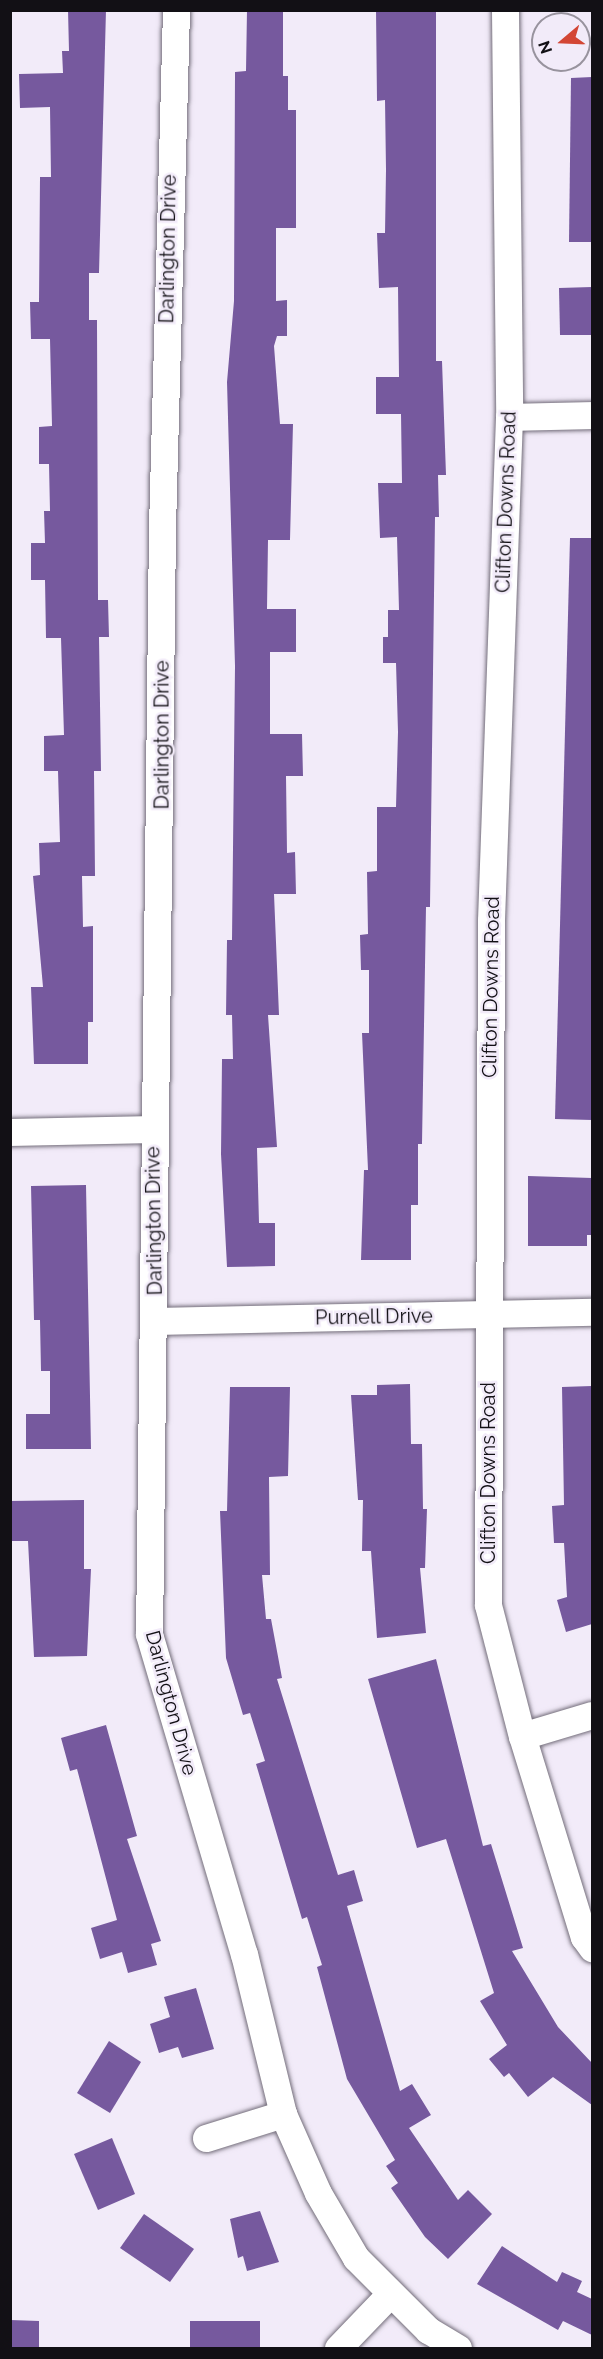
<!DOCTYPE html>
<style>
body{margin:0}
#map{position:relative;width:603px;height:2359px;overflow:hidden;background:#f2ebf9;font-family:Raleway,sans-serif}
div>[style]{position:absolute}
.building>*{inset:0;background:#76599e}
.roads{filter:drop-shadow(0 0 2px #736d7a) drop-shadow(0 0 2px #736d7a)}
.street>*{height:27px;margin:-13.5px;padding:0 13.5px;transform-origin:13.5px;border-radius:13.5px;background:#fff}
span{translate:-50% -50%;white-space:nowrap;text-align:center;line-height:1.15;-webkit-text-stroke:5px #f2ebf9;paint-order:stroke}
.street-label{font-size:20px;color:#121015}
.frame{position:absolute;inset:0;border:12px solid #121015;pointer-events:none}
.north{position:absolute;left:531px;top:12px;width:60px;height:60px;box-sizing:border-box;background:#f2ebf9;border:2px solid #98939e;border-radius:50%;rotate:251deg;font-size:16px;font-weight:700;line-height:24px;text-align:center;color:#121015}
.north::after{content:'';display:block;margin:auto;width:21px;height:27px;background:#d34635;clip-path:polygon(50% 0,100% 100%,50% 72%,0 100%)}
</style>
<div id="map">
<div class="building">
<i style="clip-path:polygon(68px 10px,106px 10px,99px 273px,89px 273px,89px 320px,97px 320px,98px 600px,108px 600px,109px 637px,99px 637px,101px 771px,94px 771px,95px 876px,82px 876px,83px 927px,93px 926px,93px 1022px,88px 1022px,88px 1064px,34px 1064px,31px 987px,43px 987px,33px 876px,40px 875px,39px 843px,60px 842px,58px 771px,44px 771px,44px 736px,64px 735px,61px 638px,46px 638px,45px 580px,31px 580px,31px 543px,45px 543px,44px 511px,50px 511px,49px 464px,39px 464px,39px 427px,52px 426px,50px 339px,31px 339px,30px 302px,39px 302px,40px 177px,51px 177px,50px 107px,20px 108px,19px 74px,63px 73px,62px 51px,69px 51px)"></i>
<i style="clip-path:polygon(247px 10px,283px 10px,283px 76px,288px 76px,288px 110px,296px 110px,296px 228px,276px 228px,276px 301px,287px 300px,287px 336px,277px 336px,274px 346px,280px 424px,293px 424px,290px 540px,268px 540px,267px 609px,296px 609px,296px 652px,270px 652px,270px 734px,302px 734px,303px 776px,286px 776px,287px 853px,295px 852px,296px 894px,274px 894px,279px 1015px,268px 1015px,277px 1147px,257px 1148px,259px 1223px,275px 1223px,275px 1266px,227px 1267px,221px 1154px,222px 1059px,233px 1059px,232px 1015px,226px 1015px,227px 940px,232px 940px,235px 666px,227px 382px,234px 301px,235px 72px,246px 71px)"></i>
<i style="clip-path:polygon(376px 10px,436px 10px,436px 361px,442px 361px,446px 475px,438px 475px,439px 517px,435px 517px,430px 907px,426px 907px,422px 1144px,418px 1144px,418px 1205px,411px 1205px,411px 1260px,361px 1260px,364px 1170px,368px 1170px,362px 1033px,369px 1033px,369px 970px,361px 970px,360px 935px,368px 934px,367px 872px,377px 871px,377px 807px,396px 807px,398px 732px,396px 663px,383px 663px,383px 637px,388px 637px,388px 610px,399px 610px,397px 537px,380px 538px,378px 483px,402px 483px,401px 414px,376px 414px,376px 377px,399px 377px,398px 287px,379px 288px,377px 233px,385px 233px,386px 170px,385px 100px,377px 101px)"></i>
<i style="clip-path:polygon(592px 77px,592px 242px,569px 242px,571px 78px)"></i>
<i style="clip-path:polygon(592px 287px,592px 335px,560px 335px,559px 288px)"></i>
<i style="clip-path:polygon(570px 538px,592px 538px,592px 1120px,555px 1119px)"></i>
<i style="clip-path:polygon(528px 1176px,592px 1178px,592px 1235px,587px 1235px,587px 1246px,528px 1246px)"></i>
<i style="clip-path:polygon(86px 1185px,91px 1449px,26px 1449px,26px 1414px,50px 1414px,50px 1371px,41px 1371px,40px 1320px,34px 1320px,31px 1186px)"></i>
<i style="clip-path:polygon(410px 1384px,411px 1444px,422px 1444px,423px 1509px,427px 1509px,425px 1568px,420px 1568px,426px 1633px,377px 1638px,371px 1551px,362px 1551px,363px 1500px,358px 1500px,351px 1395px,377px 1395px,377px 1385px)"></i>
<i style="clip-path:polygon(592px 1386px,592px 1624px,566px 1632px,557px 1600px,567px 1597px,564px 1543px,554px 1543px,552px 1506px,564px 1505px,562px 1387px)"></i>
<i style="clip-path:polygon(230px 1387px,290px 1387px,288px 1476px,269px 1477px,270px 1575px,262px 1575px,266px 1619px,271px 1619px,282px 1678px,277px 1679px,338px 1875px,354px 1870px,363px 1901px,347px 1906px,400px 2091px,412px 2084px,431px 2115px,409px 2128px,458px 2200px,468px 2190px,492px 2214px,448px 2259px,425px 2237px,391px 2188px,398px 2183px,386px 2166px,395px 2160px,347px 2079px,317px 1967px,322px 1965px,307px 1917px,302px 1919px,256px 1764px,265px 1761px,250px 1713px,243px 1715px,226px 1658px,220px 1511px,227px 1511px)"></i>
<i style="clip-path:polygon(84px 1500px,84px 1569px,91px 1569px,87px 1656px,34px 1657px,28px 1541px,10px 1541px,10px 1501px)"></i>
<i style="clip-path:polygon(436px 1659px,483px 1846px,491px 1844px,523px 1948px,512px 1951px,558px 2027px,592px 2063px,592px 2105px,553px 2077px,528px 2097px,509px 2073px,504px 2077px,489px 2059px,507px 2045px,480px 2001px,494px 1993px,446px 1839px,417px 1848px,368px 1679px)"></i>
<i style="clip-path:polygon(106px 1725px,137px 1836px,127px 1839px,161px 1941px,151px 1944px,157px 1965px,128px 1973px,122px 1952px,100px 1959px,91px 1928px,117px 1920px,77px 1769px,70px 1771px,61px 1738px)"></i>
<i style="clip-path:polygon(196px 1988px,214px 2049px,182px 2058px,178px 2047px,159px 2053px,150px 2024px,170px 2017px,164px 1997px)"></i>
<i style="clip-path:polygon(109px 2041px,141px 2062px,110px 2113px,77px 2093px)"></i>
<i style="clip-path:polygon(112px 2138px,135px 2194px,98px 2210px,74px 2154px)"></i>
<i style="clip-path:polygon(260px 2211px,279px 2262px,247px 2271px,243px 2256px,238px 2258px,230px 2219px)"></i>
<i style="clip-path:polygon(144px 2214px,194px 2249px,170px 2282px,120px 2248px)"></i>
<i style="clip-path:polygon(502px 2246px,557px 2282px,562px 2272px,582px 2281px,577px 2292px,592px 2299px,592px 2335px,563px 2321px,558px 2330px,477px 2284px)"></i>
<i style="clip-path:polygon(10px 2320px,39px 2321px,39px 2349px,10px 2349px)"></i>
<i style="clip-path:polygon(190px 2321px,260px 2321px,260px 2349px,190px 2349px)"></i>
</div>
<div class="roads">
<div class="street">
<i style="left:176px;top:10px;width:517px;rotate:91.55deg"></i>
<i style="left:162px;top:527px;width:1107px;rotate:90.67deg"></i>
<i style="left:149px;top:1634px;width:334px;rotate:73.5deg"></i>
<i style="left:244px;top:1954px;width:165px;rotate:76.3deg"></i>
<i style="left:283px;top:2114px;width:86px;rotate:66.1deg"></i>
<i style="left:318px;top:2193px;width:75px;rotate:59.7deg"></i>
<i style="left:356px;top:2258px;width:102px;rotate:45deg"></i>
<i style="left:428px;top:2330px;width:35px;rotate:31deg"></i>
<i style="left:505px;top:10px;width:407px;rotate:89.4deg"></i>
<i style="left:509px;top:417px;width:504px;rotate:92.05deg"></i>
<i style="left:491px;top:921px;width:684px;rotate:90.25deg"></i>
<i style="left:488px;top:1605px;width:135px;rotate:75.5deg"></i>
<i style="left:522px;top:1736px;width:210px;rotate:72.9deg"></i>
<i style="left:584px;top:1937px;width:14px;rotate:54deg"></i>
<i style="left:509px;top:417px;width:83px;rotate:-1.4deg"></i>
<i style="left:10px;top:1132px;width:143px;rotate:-1.2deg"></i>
<i style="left:156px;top:1321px;width:436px;rotate:-1.2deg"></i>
<i style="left:522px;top:1736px;width:73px;rotate:-16.7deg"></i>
<i style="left:206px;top:2138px;width:81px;rotate:-17.3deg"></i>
<i style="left:338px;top:2348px;width:75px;rotate:-46.1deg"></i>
</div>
</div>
<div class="street-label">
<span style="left:168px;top:249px;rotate:-89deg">Darlington Drive</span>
<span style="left:506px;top:502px;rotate:-88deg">Clifton Downs Road</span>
<span style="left:162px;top:735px;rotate:-90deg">Darlington Drive</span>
<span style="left:491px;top:987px;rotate:-89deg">Clifton Downs Road</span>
<span style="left:154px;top:1221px;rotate:-91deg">Darlington Drive</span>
<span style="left:374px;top:1317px;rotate:-1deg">Purnell Drive</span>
<span style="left:488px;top:1473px;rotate:-90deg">Clifton Downs Road</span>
<span style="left:171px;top:1703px;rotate:75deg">Darlington Drive</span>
</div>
<div class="frame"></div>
<div class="north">N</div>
</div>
